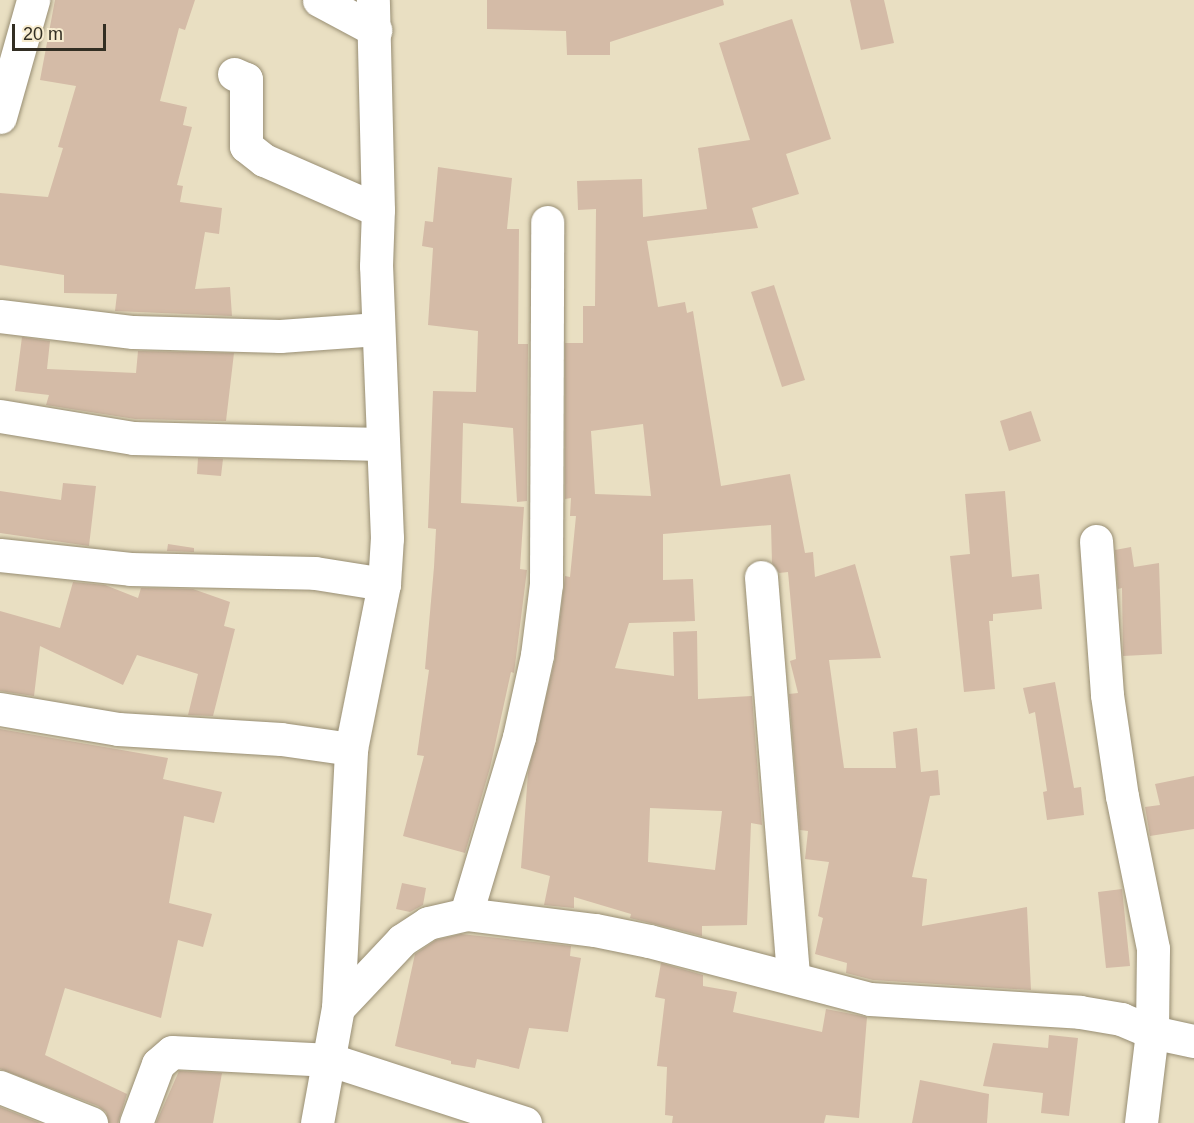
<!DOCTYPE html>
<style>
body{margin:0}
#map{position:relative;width:1194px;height:1123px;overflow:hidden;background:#e9dfc2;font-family:Helvetica,sans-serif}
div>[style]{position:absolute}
.building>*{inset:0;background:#d4bba7}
.roads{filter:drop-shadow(0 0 2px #988e73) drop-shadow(0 0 2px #988e73)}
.street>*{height:33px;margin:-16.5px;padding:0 16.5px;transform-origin:16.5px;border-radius:16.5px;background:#fff}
span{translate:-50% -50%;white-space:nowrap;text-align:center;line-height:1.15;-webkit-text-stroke:5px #f7eccf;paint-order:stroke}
.scale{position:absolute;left:12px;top:24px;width:94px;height:27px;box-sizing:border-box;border:3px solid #322e23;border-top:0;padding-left:8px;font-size:18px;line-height:21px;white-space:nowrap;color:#322e23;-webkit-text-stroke:4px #f7eccf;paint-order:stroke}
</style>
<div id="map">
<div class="building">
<i style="clip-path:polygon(55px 0,195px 0,185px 30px,179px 28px,160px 101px,187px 107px,183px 125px,192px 127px,177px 185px,183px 186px,180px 202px,222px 208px,219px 234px,205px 232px,195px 289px,230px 287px,232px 316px,115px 311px,117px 294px,64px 293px,64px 275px,0 265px,0 193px,48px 197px,63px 148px,58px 147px,76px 86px,40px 80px)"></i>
<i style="clip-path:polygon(487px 0,723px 0,724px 5px,610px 42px,610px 55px,567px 55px,566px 31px,487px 29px)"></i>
<i style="clip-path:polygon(850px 0,884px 0,894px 43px,861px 50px)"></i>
<i style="clip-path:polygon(evenodd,792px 19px,831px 139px,786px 154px,799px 194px,752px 208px,758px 228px,647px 241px,658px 307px,685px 302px,687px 313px,693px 311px,721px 486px,790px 474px,805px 553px,813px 552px,815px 577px,855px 564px,881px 658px,829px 660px,844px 768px,896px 768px,893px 732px,917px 728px,921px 772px,938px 770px,940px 795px,930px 796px,912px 877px,927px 879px,922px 926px,1027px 907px,1031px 990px,873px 980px,846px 973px,847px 963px,815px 954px,823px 918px,818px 916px,829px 862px,805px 859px,808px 831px,800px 830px,789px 694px,798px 693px,790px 661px,796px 659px,788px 572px,779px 573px,772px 563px,771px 525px,663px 534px,663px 580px,693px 579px,695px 621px,629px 623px,615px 668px,674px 676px,673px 632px,697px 631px,698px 699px,752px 696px,762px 825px,751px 823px,747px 925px,702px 926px,702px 936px,630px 918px,631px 914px,574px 897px,574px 908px,544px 905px,550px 876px,521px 868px,528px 773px,555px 659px,565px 576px,570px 577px,576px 516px,570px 516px,571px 498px,565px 499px,565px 343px,583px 343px,583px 306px,595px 306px,596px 209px,578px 210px,577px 181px,642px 179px,643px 217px,707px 209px,698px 148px,750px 140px,719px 43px,792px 19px,643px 424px,651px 496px,595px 494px,591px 431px,643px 424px,792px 19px,650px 808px,722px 811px,715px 870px,648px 862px,650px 808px)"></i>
<i style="clip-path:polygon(438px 167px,512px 178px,507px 229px,519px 229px,518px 344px,528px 344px,527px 501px,517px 502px,513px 428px,463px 423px,461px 503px,524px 507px,520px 569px,527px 570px,514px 673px,511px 672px,490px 768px,465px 853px,403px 836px,424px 756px,417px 755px,429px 670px,425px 669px,434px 567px,436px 529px,428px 528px,433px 391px,476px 392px,478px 331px,428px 325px,433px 248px,422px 246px,425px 221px,433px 222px)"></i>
<i style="clip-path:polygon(774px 285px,805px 380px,782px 387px,751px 292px)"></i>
<i style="clip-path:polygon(22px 337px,50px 341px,47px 369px,136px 373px,138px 351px,234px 353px,226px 421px,135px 419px,46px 405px,49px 395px,15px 391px)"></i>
<i style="clip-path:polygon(1031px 411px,1041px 441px,1009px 451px,1000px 421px)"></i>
<i style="clip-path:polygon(198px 458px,223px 459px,221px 476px,197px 474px)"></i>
<i style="clip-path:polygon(63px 483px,96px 486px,89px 546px,0 533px,0 491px,61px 500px)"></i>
<i style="clip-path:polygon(1005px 491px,1012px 577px,1039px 574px,1042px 609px,993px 614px,993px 621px,989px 621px,995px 689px,964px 692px,950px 556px,970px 554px,965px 494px)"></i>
<i style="clip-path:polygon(168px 544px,194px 548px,194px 552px,167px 551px)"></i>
<i style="clip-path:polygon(1131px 547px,1134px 567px,1159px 563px,1162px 654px,1123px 656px,1122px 588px,1118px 589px,1115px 550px)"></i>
<i style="clip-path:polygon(73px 582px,105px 585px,138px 598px,141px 588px,193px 589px,230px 602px,224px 626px,235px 629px,213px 716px,188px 715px,198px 674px,137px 655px,123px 685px,40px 646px,34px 696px,0 691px,0 611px,60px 628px)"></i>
<i style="clip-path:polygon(1055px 682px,1074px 788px,1081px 787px,1084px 815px,1047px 820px,1043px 792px,1047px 791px,1035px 712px,1029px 714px,1023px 688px)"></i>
<i style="clip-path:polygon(0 729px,168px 758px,163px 779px,222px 792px,214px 823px,184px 816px,169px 903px,212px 914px,203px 947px,178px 940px,161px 1018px,65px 988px,45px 1055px,127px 1094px,118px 1123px,109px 1123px,106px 1112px,98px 1106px,0 1069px)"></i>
<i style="clip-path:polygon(1194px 776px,1194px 829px,1150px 836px,1145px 807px,1160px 805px,1155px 784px)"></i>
<i style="clip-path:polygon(402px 883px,426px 888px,423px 905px,410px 912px,396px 909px)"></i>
<i style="clip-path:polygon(1122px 889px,1130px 966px,1106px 968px,1098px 892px)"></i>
<i style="clip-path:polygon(461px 934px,571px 946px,570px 956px,581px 958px,568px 1032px,529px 1028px,519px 1069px,477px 1059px,475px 1068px,451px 1064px,451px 1061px,395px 1046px,415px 954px,436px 940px)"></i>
<i style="clip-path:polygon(661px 963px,703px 975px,703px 986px,737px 992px,733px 1012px,822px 1032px,826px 1009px,867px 1017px,859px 1118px,826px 1115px,824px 1123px,672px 1123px,673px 1116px,665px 1115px,667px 1067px,657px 1066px,665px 999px,655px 997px)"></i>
<i style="clip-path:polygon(1049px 1035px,1078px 1038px,1069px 1116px,1041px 1113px,1043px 1093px,983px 1086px,993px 1043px,1048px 1048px)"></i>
<i style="clip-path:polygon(179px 1071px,222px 1073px,213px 1123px,156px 1123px)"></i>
<i style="clip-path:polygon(920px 1080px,989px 1094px,987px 1123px,912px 1123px)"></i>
<i style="clip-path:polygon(0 1107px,40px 1123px,0 1123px)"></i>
</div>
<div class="roads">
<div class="street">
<i style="left:319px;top:0;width:64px;rotate:28.2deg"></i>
<i style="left:234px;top:74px;width:13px;rotate:23deg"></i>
<i style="left:246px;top:79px;width:67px;rotate:90deg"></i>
<i style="left:246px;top:146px;width:23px;rotate:38deg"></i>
<i style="left:264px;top:160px;width:124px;rotate:23.7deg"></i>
<i style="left:0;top:117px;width:122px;rotate:-74.2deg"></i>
<i style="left:0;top:316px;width:134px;rotate:6.9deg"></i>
<i style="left:133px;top:332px;width:147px;rotate:1.6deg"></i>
<i style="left:280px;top:336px;width:98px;rotate:-4.1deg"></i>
<i style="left:0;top:416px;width:135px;rotate:9.4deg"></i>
<i style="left:133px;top:438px;width:248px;rotate:1.4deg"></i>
<i style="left:1096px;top:541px;width:154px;rotate:85.9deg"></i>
<i style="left:1107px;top:695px;width:102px;rotate:81.6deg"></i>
<i style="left:1122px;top:796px;width:156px;rotate:78.5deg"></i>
<i style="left:1153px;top:949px;width:83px;rotate:90.7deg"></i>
<i style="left:1152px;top:1032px;width:92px;rotate:96.9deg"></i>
<i style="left:0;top:555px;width:131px;rotate:6.1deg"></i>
<i style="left:130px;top:569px;width:185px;rotate:1.2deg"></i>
<i style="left:315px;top:573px;width:70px;rotate:9.1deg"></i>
<i style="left:761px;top:577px;width:401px;rotate:85.4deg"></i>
<i style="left:0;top:709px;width:120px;rotate:9.6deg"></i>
<i style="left:118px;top:729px;width:163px;rotate:3.5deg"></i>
<i style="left:281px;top:739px;width:71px;rotate:8.1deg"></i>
<i style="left:466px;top:914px;width:185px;rotate:-73.3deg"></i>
<i style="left:519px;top:737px;width:84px;rotate:-77.6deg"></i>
<i style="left:537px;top:655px;width:72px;rotate:-82.8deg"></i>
<i style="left:546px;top:584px;width:362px;rotate:-89.8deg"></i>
<i style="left:338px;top:1008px;width:93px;rotate:-46.7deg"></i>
<i style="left:402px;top:940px;width:31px;rotate:-33deg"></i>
<i style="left:428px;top:923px;width:39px;rotate:-13deg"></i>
<i style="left:466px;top:914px;width:130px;rotate:7.1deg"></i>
<i style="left:595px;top:930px;width:55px;rotate:11.5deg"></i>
<i style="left:649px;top:941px;width:228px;rotate:14.7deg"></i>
<i style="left:870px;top:999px;width:210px;rotate:3.5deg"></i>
<i style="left:1080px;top:1012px;width:42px;rotate:9.7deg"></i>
<i style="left:1121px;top:1019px;width:34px;rotate:23deg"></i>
<i style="left:1152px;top:1032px;width:43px;rotate:12.1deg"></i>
<i style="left:0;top:1087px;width:98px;rotate:21.6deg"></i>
<i style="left:136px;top:1123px;width:63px;rotate:-69.6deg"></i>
<i style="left:158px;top:1064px;width:18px;rotate:-41deg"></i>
<i style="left:172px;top:1052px;width:159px;rotate:2.9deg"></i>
<i style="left:331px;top:1060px;width:204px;rotate:18deg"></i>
<i style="left:317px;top:1123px;width:117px;rotate:-79.7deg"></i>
<i style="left:338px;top:1008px;width:259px;rotate:-87.1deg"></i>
<i style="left:351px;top:749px;width:168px;rotate:-78.7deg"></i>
<i style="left:384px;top:584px;width:46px;rotate:-86.3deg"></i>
<i style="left:387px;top:538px;width:272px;rotate:-92.3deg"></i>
<i style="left:376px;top:266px;width:56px;rotate:-88deg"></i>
<i style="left:378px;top:210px;width:210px;rotate:-91.4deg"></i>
</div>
</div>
<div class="scale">20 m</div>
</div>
